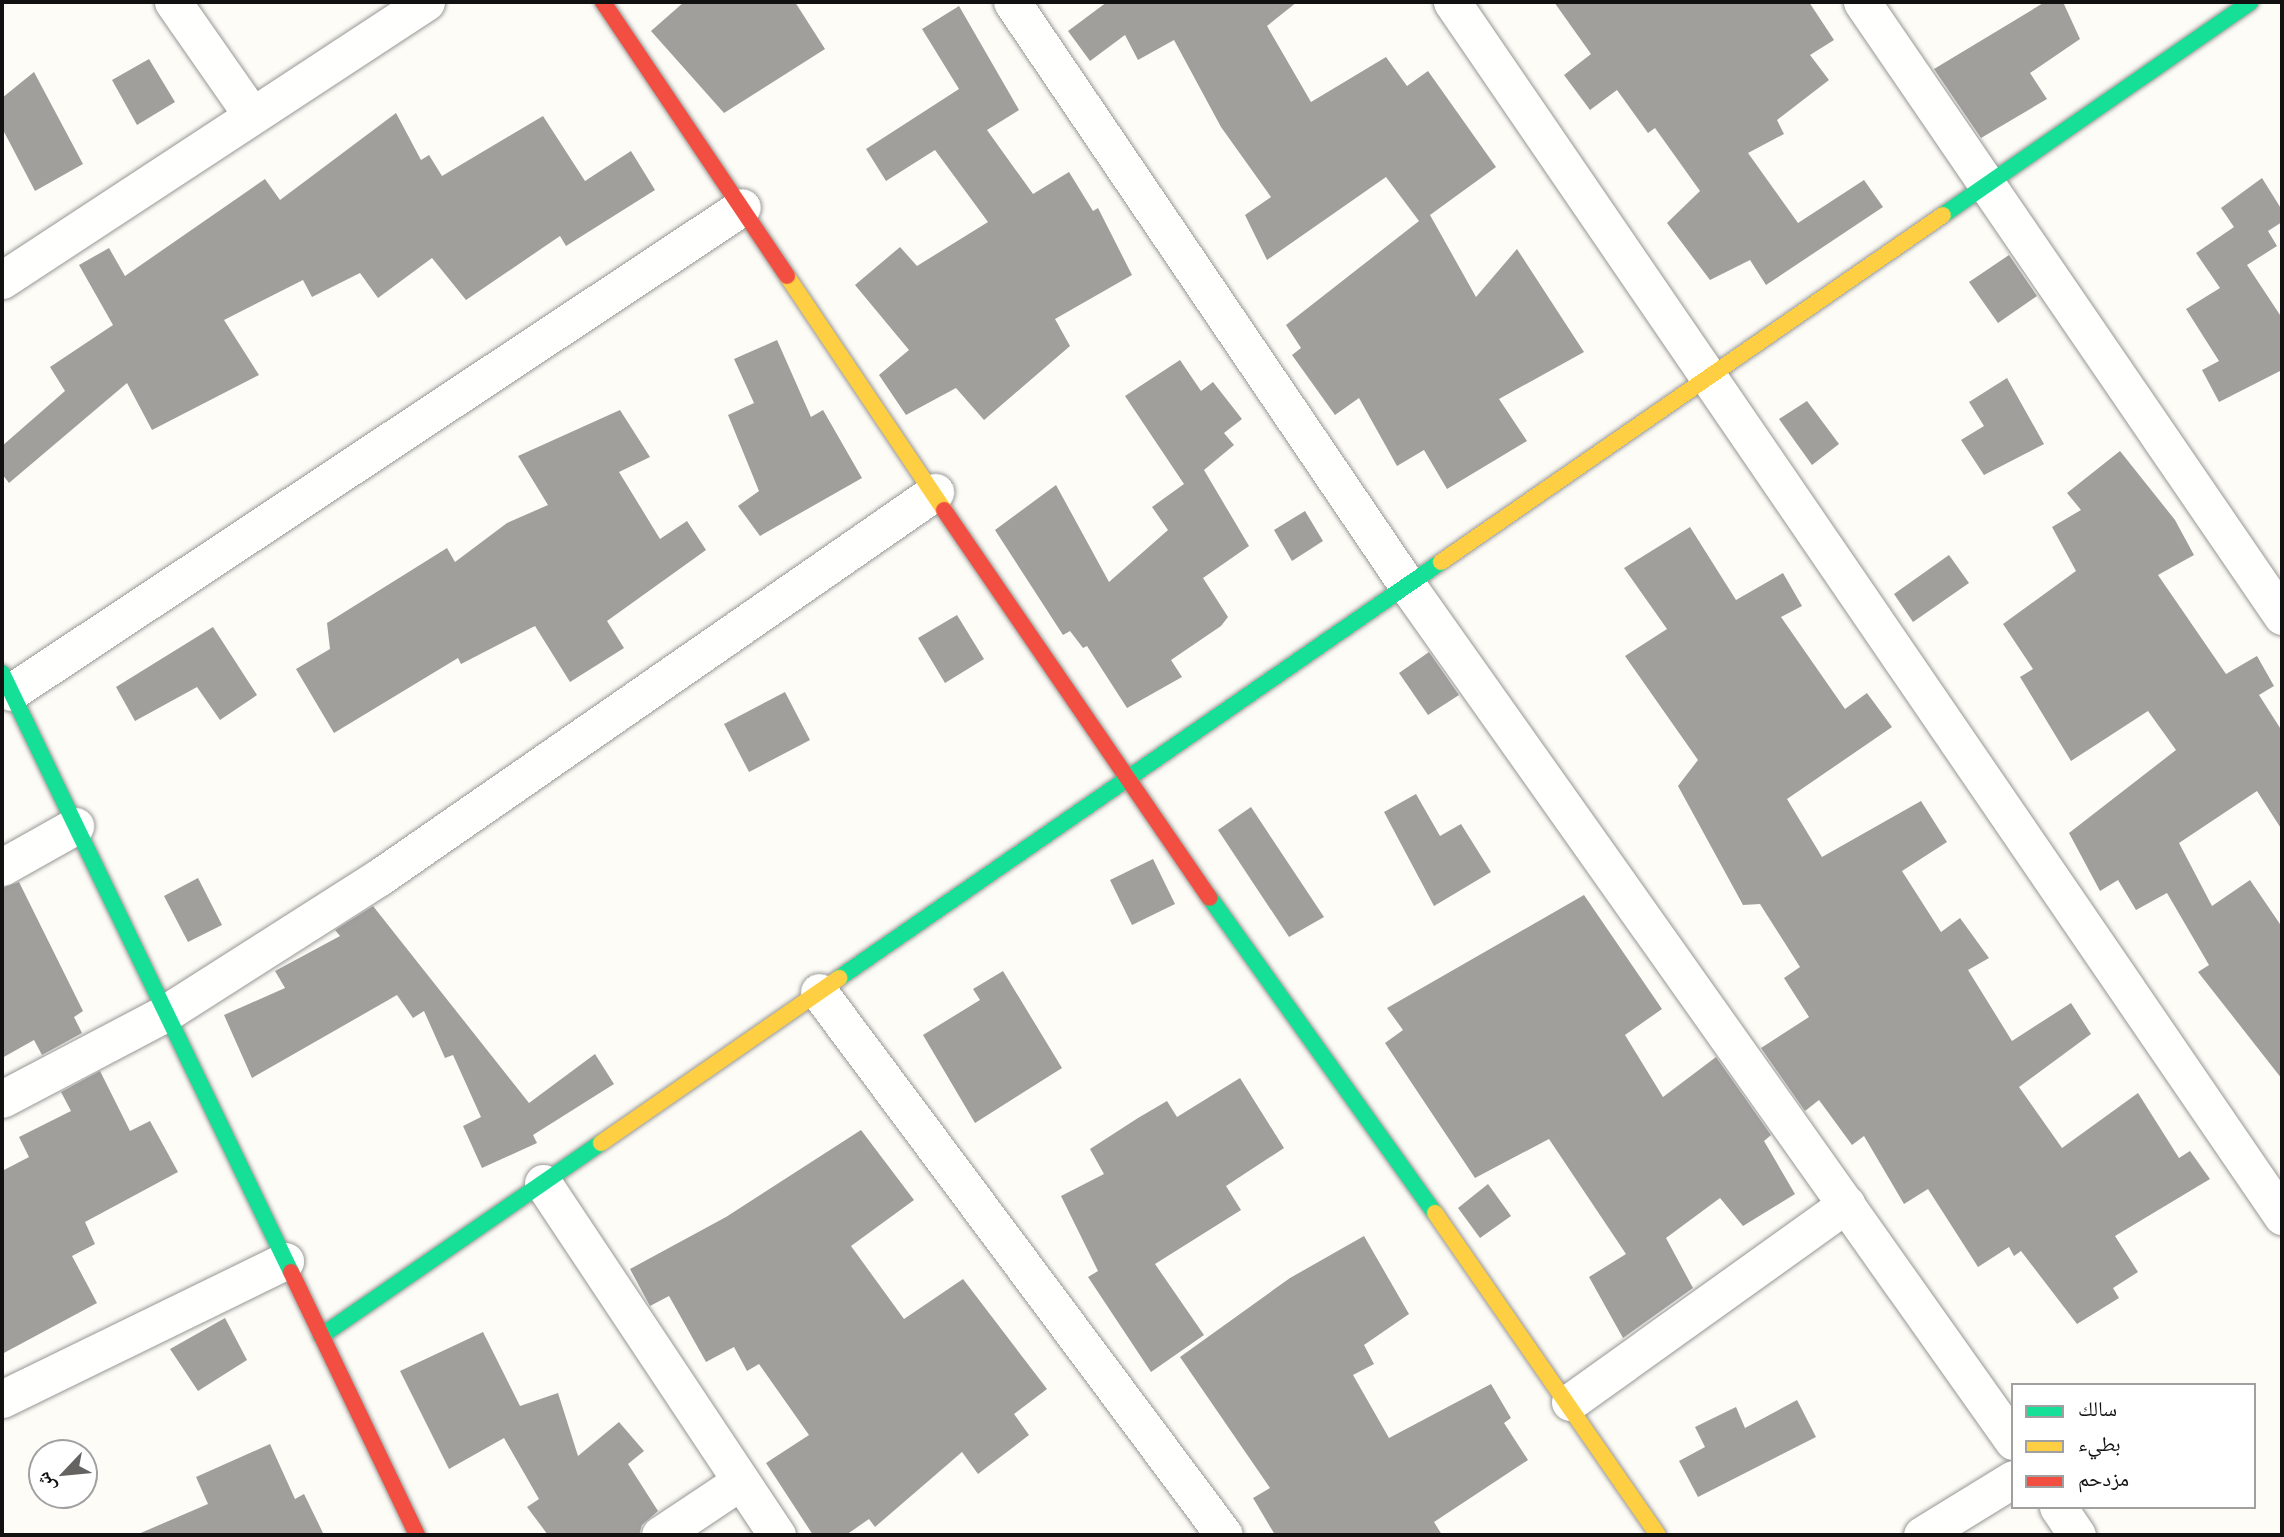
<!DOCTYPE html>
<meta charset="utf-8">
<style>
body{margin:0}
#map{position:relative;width:2284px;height:1537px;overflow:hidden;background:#fdfcf7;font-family:"Libre Baskerville","Noto Naskh Arabic",serif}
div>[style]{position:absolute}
.building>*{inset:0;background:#a19f9c}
.roads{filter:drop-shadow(0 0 2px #979795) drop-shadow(0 0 2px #979795)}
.street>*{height:37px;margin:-18.5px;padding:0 18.5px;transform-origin:18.5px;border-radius:18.5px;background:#fffffe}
.fast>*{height:16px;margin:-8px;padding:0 8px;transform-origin:8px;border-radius:8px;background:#16e098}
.slow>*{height:16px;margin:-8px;padding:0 8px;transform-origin:8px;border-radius:8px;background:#ffcf43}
.jam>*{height:16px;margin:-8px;padding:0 8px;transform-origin:8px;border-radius:8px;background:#f24e42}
span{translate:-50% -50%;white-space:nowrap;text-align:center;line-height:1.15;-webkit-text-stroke:7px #fff;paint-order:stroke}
.frame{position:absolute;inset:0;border:4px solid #111;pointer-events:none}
.legend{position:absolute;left:2011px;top:1383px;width:245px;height:126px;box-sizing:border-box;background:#fff;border:2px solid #a0a0a0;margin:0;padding:9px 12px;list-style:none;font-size:21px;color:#111}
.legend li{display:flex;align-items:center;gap:14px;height:35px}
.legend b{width:35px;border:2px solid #a0a0a0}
.north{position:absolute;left:28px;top:1439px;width:70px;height:70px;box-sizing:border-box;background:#fff;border:2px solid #a0a0a0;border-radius:50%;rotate:244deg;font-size:19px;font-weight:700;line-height:28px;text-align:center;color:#111}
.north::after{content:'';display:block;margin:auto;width:24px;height:32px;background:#646362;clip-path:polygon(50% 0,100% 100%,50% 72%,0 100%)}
</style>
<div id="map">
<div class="building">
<i style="clip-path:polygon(684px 2px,795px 2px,825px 49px,724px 113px,651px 31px)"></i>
<i style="clip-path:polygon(1107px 2px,1297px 2px,1267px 26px,1311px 102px,1386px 57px,1407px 86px,1428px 71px,1496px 167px,1430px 215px,1476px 297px,1517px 249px,1584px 352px,1499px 399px,1527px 441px,1447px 489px,1424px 450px,1397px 466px,1359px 398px,1335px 415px,1292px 355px,1301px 348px,1286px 325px,1419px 221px,1386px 177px,1267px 260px,1245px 215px,1271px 197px,1221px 127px,1174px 40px,1138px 60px,1125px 35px,1090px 61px,1068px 31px)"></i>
<i style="clip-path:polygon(1554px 2px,1809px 2px,1834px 40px,1810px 55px,1829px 80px,1777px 120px,1784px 134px,1748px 153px,1798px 223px,1864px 180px,1883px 207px,1766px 285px,1750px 260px,1710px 280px,1667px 223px,1700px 191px,1655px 128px,1648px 133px,1617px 90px,1590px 110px,1564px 75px,1591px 54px)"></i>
<i style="clip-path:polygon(2045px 2px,2063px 2px,2080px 39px,2030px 73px,2047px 99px,1981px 138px,1934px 69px)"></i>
<i style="clip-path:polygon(959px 6px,1019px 110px,987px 130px,1033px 194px,1069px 172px,1093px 211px,1098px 208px,1132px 275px,1055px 319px,1070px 346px,984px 420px,956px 388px,906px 415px,879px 375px,909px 350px,855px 285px,900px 247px,917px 266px,988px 222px,935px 150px,886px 181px,866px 149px,959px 89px,922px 29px)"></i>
<i style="clip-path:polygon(149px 59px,175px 102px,137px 125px,112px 80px)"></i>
<i style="clip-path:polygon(34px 72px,83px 164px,35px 191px,2px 128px,2px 98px)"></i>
<i style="clip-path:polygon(396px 113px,421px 160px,429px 155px,442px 176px,543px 116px,585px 181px,631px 151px,655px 190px,566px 246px,560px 236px,466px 300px,432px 258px,378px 298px,360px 273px,312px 297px,303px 280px,224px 320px,259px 375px,152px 430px,127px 383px,9px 483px,2px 474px,2px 446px,65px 391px,50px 367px,113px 325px,79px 265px,109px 248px,125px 276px,265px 179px,280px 200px)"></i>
<i style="clip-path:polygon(2262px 178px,2282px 210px,2282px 222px,2268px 231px,2277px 246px,2247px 265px,2282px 318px,2282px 370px,2219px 402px,2202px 370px,2219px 361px,2186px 309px,2220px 288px,2196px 253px,2234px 227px,2221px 208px)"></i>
<i style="clip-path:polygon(2009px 255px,2037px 296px,1998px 323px,1969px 282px)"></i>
<i style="clip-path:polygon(777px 340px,811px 417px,823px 410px,862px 478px,760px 536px,738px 506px,759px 491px,728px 415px,754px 403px,734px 359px)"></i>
<i style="clip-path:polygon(1180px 360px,1201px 391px,1213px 382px,1242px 419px,1224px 433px,1234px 445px,1204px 470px,1249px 546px,1203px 578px,1228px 617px,1221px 626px,1171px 660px,1182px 677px,1127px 708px,1087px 646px,1083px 648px,1070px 631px,1063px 635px,995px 530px,1056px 485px,1109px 582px,1168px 530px,1152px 507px,1184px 484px,1125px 396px)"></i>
<i style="clip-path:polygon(2007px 378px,2044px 444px,1984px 475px,1961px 440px,1984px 426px,1969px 402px)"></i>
<i style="clip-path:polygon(1807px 401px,1839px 444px,1812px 465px,1779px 419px)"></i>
<i style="clip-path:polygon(620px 410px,650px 457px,619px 472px,660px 539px,687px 521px,706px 550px,607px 621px,624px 648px,570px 682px,535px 626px,461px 664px,458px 658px,334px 733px,296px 669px,330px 649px,327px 623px,447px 548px,455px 562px,507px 523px,548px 505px,518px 456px)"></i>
<i style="clip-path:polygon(2120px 451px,2175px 520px,2194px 555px,2158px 575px,2226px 674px,2257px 656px,2274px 686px,2259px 695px,2282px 731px,2282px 830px,2257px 791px,2179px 843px,2212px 906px,2250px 880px,2282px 927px,2282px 1079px,2198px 972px,2209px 965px,2167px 893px,2136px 910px,2118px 880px,2100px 891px,2069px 833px,2176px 750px,2148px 711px,2071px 761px,2020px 677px,2033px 669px,2003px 624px,2076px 571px,2052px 527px,2081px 510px,2067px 493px)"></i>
<i style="clip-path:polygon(1305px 511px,1323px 541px,1292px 561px,1274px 530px)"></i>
<i style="clip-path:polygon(1690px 527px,1736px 600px,1783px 573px,1802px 606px,1781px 617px,1845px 709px,1867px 693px,1892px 727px,1787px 799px,1822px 857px,1921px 801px,1947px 842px,1902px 871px,1941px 932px,1960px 918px,1989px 958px,1968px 970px,2012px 1041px,2071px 1003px,2091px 1034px,2019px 1087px,2062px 1148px,2138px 1093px,2179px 1158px,2190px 1151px,2210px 1179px,2115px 1236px,2138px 1272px,2113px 1288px,2119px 1298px,2077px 1324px,2021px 1251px,2014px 1256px,2009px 1247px,1978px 1267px,1928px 1189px,1904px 1204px,1864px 1136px,1852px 1145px,1819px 1100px,1805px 1111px,1761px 1048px,1809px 1017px,1784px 978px,1800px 967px,1760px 904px,1743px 905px,1678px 786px,1698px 760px,1625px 656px,1667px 629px,1624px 568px)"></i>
<i style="clip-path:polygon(1949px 555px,1969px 583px,1913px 622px,1894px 594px)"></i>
<i style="clip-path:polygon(957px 615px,984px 659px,945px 683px,918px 638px)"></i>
<i style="clip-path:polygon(213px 627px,257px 695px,220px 720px,197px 687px,135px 721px,116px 687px)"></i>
<i style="clip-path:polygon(1429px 652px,1459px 695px,1428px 715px,1399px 673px)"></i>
<i style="clip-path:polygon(785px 692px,810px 740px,749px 772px,724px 724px)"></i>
<i style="clip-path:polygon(1416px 794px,1440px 836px,1461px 824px,1491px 872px,1434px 906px,1384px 812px)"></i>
<i style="clip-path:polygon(1251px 807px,1324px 917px,1289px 937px,1218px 830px)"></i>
<i style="clip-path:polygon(1153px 859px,1175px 904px,1132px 925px,1110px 880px)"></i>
<i style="clip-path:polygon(198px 878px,222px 925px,188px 942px,164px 896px)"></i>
<i style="clip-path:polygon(19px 882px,83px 1011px,74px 1017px,82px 1033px,42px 1055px,34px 1040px,2px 1058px,2px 888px)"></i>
<i style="clip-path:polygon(1584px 895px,1662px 1009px,1625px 1035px,1663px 1097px,1716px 1057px,1771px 1135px,1764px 1141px,1795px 1194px,1743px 1226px,1720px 1198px,1666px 1238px,1693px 1288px,1623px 1338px,1589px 1277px,1626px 1254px,1549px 1139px,1475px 1178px,1385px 1043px,1403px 1030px,1387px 1008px)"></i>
<i style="clip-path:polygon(373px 906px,529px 1103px,595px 1054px,614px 1084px,533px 1135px,537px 1143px,482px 1168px,463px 1126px,481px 1117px,453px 1055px,445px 1058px,424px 1011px,413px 1018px,397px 995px,252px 1078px,224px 1015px,285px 988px,275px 971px,340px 936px,335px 930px)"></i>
<i style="clip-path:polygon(1003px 971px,1062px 1068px,975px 1123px,923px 1035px,980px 1000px,973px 989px)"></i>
<i style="clip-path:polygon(100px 1071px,130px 1131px,150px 1121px,178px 1172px,85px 1222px,95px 1244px,72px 1256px,97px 1303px,2px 1354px,2px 1171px,29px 1157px,19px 1137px,71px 1111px,61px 1092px)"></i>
<i style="clip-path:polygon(1240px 1078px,1284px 1148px,1226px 1186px,1241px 1210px,1155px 1264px,1204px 1335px,1151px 1372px,1088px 1277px,1098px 1271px,1061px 1196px,1104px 1174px,1090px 1149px,1138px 1118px,1167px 1101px,1177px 1117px)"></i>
<i style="clip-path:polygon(861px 1130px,914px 1200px,851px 1246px,904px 1319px,963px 1279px,1047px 1389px,1014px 1414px,1029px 1435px,978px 1474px,962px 1452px,875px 1527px,869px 1519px,846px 1535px,813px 1535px,766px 1463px,809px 1435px,759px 1364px,747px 1371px,734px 1347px,706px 1362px,669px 1296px,650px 1306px,630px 1269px,726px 1217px)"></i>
<i style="clip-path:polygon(1488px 1184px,1511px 1216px,1480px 1238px,1458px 1208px)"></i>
<i style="clip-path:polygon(1364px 1236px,1409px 1314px,1364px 1345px,1374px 1364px,1353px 1375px,1389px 1438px,1491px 1384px,1511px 1418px,1504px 1423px,1528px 1460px,1434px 1522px,1442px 1535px,1275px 1535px,1253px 1498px,1270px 1488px,1180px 1357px,1290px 1278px)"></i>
<i style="clip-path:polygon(225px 1318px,247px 1360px,198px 1391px,170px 1349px)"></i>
<i style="clip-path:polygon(483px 1332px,520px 1406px,558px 1393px,578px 1456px,619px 1422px,644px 1451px,628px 1464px,658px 1511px,642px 1525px,639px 1535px,548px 1535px,527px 1507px,539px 1499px,504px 1438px,449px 1469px,400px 1371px)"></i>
<i style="clip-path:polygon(1797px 1400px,1816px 1437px,1698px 1497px,1679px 1461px,1705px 1447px,1695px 1427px,1736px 1407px,1745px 1428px)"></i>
<i style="clip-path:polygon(270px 1444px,295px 1499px,304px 1494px,324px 1535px,136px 1535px,208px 1504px,196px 1477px)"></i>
</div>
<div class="roads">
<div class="street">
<i style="left:173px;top:2px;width:136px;rotate:55.1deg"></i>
<i style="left:1012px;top:2px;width:704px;rotate:55.88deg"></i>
<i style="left:1407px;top:585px;width:1049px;rotate:54.7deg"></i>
<i style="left:1452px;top:2px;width:1471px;rotate:55.64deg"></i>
<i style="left:1862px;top:2px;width:744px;rotate:55.63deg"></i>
<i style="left:2px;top:280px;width:507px;rotate:-33.25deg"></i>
<i style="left:11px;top:692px;width:877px;rotate:-33.56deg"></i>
<i style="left:2px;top:867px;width:84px;rotate:-29.3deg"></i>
<i style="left:819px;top:992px;width:677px;rotate:53.28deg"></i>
<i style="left:2px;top:1099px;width:185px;rotate:-27.7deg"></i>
<i style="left:166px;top:1013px;width:251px;rotate:-32.5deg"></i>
<i style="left:378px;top:878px;width:678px;rotate:-34.72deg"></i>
<i style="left:543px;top:1183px;width:423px;rotate:56.4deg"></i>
<i style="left:2px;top:1399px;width:315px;rotate:-26deg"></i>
<i style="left:1570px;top:1402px;width:340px;rotate:-35.6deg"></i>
<i style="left:2058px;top:1507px;width:34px;rotate:56deg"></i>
<i style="left:660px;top:1535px;width:97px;rotate:-33.7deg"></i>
<i style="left:1922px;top:1535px;width:107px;rotate:-31.6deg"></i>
</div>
<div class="fast">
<i style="left:1943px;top:215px;width:374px;rotate:-34.7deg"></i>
<i style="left:2px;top:673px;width:665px;rotate:64.24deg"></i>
<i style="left:1210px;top:898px;width:387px;rotate:54.5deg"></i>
<i style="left:839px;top:978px;width:732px;rotate:-34.65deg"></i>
<i style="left:321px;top:1336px;width:340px;rotate:-34.6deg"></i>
</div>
<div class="slow">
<i style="left:787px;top:276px;width:282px;rotate:56.1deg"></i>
<i style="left:1441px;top:562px;width:610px;rotate:-34.65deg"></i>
<i style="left:601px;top:1143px;width:290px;rotate:-34.7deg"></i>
<i style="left:1435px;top:1213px;width:392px;rotate:55.3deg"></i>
</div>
<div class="jam">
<i style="left:603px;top:2px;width:330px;rotate:56.1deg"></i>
<i style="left:944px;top:510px;width:470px;rotate:55.6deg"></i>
<i style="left:291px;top:1272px;width:292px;rotate:64.4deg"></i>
</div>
</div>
<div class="frame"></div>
<ul class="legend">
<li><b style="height:9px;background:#16e098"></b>سالك</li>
<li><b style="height:9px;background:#ffcf43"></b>بطيء</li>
<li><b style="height:9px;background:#f24e42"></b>مزدحم</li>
</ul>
<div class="north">ش</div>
</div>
